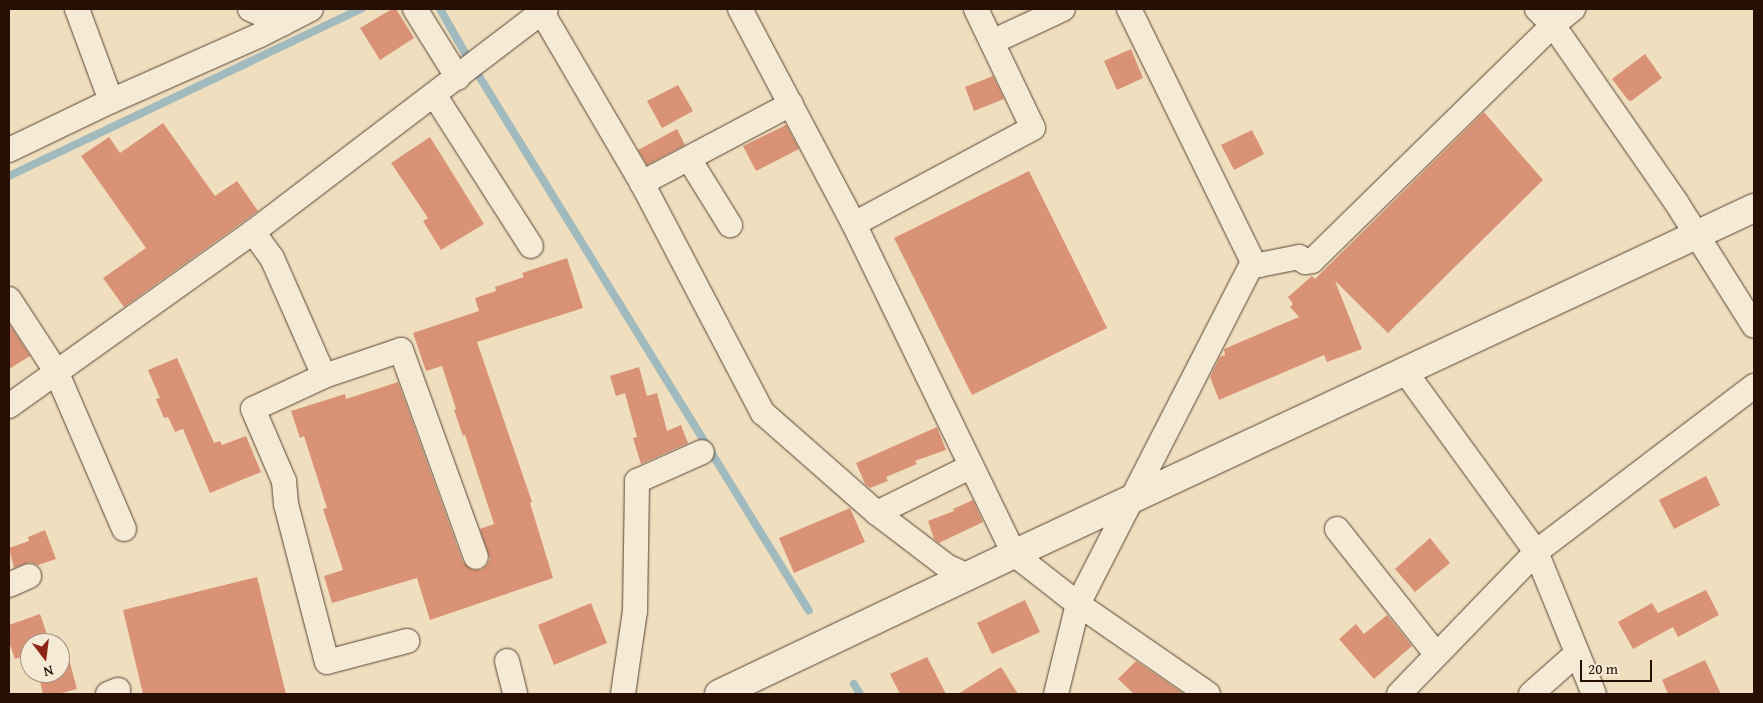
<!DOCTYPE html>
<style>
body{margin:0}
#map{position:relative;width:1763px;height:703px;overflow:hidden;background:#f0dfbf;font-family:"Gentium Book Plus",serif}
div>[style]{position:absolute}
.stream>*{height:8px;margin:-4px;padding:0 4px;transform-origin:4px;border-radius:4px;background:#a0babd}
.building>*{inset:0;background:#d99276}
.roads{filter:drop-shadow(0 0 1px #594333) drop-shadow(0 0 1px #594333)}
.street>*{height:24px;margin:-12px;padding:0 12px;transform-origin:12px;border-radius:12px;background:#f5ead5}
.secondary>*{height:28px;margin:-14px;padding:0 14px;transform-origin:14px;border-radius:14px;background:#f5ead5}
span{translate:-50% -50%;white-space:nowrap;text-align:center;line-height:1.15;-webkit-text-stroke:4.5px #f5ead5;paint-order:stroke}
.frame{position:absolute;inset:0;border:10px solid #270f04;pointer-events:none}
.north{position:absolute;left:20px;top:633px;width:50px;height:50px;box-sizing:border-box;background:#f5ead5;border:1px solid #a39281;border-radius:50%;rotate:165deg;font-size:14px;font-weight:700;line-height:20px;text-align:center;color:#270f04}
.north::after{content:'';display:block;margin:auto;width:18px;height:22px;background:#8f2418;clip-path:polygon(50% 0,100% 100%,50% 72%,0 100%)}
.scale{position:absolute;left:1580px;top:660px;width:72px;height:22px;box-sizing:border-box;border:2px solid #270f04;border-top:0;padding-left:6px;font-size:15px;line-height:18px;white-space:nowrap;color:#270f04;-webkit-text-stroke:4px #f5ead5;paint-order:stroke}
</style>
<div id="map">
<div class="stream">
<i style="left:440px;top:9px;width:59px;rotate:60.4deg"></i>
<i style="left:469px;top:60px;width:647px;rotate:58.32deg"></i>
<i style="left:9px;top:176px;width:390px;rotate:-25.4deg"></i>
<i style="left:854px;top:684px;width:12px;rotate:59deg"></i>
</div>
<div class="building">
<i style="clip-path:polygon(392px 9px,396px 9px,414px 38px,380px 60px,360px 28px)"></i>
<i style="clip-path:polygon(1131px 49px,1143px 78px,1117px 90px,1104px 61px)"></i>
<i style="clip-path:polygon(1645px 54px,1662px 78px,1631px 101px,1628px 100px,1612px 79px)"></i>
<i style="clip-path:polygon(993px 76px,1004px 99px,974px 111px,965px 87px)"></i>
<i style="clip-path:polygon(678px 85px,693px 111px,662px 128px,647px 101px)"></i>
<i style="clip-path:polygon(1484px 112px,1543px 180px,1388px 333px,1335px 281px,1362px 349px,1327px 362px,1324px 355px,1219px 400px,1210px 377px,1220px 357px,1225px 355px,1224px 349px,1299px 317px,1290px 307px,1293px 304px,1288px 297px,1312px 276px,1315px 279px)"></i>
<i style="clip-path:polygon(163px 123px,215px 196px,237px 181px,258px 211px,124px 307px,103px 278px,146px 248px,81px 156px,109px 137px,120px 153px)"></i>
<i style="clip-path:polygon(786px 125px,799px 149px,756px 171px,743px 146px)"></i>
<i style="clip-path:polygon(677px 129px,685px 145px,647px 165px,638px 150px)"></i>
<i style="clip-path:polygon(1252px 130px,1264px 154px,1234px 170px,1221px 145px)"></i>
<i style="clip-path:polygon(430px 137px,484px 224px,441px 250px,423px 221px,428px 218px,391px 163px)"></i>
<i style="clip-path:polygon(1029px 171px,1107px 328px,972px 395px,894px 238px)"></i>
<i style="clip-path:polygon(567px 258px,583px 308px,477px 342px,532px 502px,530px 503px,553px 578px,430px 620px,417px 578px,332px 603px,324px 576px,343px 570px,323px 509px,327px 508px,304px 436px,300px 438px,291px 411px,345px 394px,346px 399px,398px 382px,463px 562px,473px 570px,481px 570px,487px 565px,490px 559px,480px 529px,494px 524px,465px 435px,463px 436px,454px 410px,456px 409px,442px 366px,426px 371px,413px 333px,479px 311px,475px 298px,496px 291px,495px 287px,524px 277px,522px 273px)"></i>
<i style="clip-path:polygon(9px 324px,30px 356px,9px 369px)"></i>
<i style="clip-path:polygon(177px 358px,214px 443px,220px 441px,222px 445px,246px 436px,261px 472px,210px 493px,183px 429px,175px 432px,168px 417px,164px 418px,156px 399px,160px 398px,148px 370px)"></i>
<i style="clip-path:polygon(639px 367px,647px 396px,657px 393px,667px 431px,681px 425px,688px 443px,641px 464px,633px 438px,637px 437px,625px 393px,616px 396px,610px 376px)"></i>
<i style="clip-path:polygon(937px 427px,946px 450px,915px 461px,917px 464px,886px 477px,888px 481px,870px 488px,865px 484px,856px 463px)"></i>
<i style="clip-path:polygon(1706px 476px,1720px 505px,1674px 529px,1659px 500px)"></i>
<i style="clip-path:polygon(973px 500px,983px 522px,939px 543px,934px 539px,928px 521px,954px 511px,953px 509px)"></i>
<i style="clip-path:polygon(850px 508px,865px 542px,794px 573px,779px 538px)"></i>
<i style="clip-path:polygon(45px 530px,56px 559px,38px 565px,30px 562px,14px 568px,9px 548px,29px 541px,28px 537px)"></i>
<i style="clip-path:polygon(1430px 538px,1450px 563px,1415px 592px,1395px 569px)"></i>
<i style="clip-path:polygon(257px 577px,286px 694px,143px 694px,123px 610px)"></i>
<i style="clip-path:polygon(1706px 590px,1719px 615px,1678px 637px,1673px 627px,1633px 649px,1618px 622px,1652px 603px,1658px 613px)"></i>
<i style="clip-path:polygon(1025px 600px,1040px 632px,992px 654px,977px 623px)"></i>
<i style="clip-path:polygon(591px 603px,607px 643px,554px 665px,538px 625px)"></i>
<i style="clip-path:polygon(40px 614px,50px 643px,30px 643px,30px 654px,15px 659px,9px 642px,9px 625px)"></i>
<i style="clip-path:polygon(1387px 615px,1412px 646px,1374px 679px,1339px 639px,1356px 624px,1364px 634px)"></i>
<i style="clip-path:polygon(927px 657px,946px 694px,900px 694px,890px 674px)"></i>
<i style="clip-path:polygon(69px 659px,77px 689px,58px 694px,43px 694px,38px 673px,60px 673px,60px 662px)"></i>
<i style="clip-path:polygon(1705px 660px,1721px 694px,1668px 694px,1662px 680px)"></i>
<i style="clip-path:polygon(1136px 661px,1184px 694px,1134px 694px,1118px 679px)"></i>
<i style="clip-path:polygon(1001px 667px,1018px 694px,958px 694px)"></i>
</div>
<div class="roads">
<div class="street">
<i style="left:77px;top:9px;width:98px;rotate:69.7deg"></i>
<i style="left:250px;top:9px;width:36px;rotate:24deg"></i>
<i style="left:415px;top:9px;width:81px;rotate:58.1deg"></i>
<i style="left:540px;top:9px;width:202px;rotate:59.6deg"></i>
<i style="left:740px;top:9px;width:243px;rotate:62.1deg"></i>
<i style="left:854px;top:224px;width:367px;rotate:64.1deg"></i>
<i style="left:1014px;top:554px;width:81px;rotate:38deg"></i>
<i style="left:1078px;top:604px;width:158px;rotate:34.7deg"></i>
<i style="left:1537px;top:9px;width:23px;rotate:45deg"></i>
<i style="left:1553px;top:25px;width:216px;rotate:55.2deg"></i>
<i style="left:1676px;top:202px;width:146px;rotate:57.8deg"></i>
<i style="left:992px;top:42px;width:78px;rotate:-24.9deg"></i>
<i style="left:435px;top:96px;width:178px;rotate:57.4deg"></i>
<i style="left:791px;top:104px;width:169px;rotate:152.1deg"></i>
<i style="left:642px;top:183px;width:260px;rotate:62.3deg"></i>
<i style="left:763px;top:413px;width:152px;rotate:41.3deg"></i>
<i style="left:877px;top:513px;width:89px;rotate:37.3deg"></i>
<i style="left:948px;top:567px;width:22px;rotate:24deg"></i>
<i style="left:9px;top:150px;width:113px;rotate:-25.7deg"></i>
<i style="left:111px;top:101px;width:163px;rotate:-23.9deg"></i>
<i style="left:260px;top:35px;width:57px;rotate:-27deg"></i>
<i style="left:689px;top:159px;width:78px;rotate:58.2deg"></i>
<i style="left:854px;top:224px;width:203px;rotate:-28.2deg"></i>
<i style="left:1033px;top:128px;width:132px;rotate:-115.6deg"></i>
<i style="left:253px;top:232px;width:32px;rotate:54deg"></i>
<i style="left:272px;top:258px;width:129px;rotate:66.2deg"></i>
<i style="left:324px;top:376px;width:81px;rotate:-18.7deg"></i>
<i style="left:401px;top:350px;width:220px;rotate:70.1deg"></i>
<i style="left:1253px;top:262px;width:7px;rotate:27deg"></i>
<i style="left:1259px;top:265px;width:41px;rotate:-11.3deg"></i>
<i style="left:1299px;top:257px;width:8px;rotate:40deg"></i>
<i style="left:1305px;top:262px;width:7px;rotate:-8deg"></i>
<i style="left:1312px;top:261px;width:337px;rotate:-44.4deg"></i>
<i style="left:1553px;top:25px;width:26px;rotate:-39deg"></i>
<i style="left:9px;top:299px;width:86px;rotate:56.9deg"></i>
<i style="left:56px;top:371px;width:172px;rotate:66.7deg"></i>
<i style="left:1404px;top:370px;width:225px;rotate:54deg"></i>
<i style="left:1536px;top:552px;width:153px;rotate:67.8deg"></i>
<i style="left:324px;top:376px;width:78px;rotate:155.1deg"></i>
<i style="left:253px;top:409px;width:78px;rotate:66.7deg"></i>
<i style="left:284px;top:481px;width:23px;rotate:85deg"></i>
<i style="left:286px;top:504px;width:163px;rotate:75.5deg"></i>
<i style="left:327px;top:662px;width:83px;rotate:-14.7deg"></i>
<i style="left:9px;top:406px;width:300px;rotate:-35.5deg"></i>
<i style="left:253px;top:232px;width:368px;rotate:-37.3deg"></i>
<i style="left:877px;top:513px;width:93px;rotate:-26.3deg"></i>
<i style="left:1337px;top:529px;width:159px;rotate:51.6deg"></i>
<i style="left:9px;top:585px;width:22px;rotate:-24deg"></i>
<i style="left:507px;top:661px;width:34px;rotate:76deg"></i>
<i style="left:108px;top:694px;width:11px;rotate:-22deg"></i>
<i style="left:623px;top:694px;width:84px;rotate:-81.8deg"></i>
<i style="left:635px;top:611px;width:130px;rotate:-89.1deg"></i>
<i style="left:637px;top:481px;width:71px;rotate:-24deg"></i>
<i style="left:1056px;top:694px;width:93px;rotate:-76.3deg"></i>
<i style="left:1078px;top:604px;width:384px;rotate:-62.9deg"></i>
<i style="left:1253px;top:262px;width:282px;rotate:-116.1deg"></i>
<i style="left:1399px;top:694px;width:197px;rotate:-46deg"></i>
<i style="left:1536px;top:552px;width:274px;rotate:-37.3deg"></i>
<i style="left:1531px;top:694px;width:60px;rotate:-41.6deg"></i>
</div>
<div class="secondary">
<i style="left:719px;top:694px;width:327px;rotate:-25.4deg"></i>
<i style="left:1014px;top:554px;width:817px;rotate:-25.06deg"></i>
</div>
</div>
<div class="frame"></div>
<div class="north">N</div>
<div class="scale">20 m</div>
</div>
